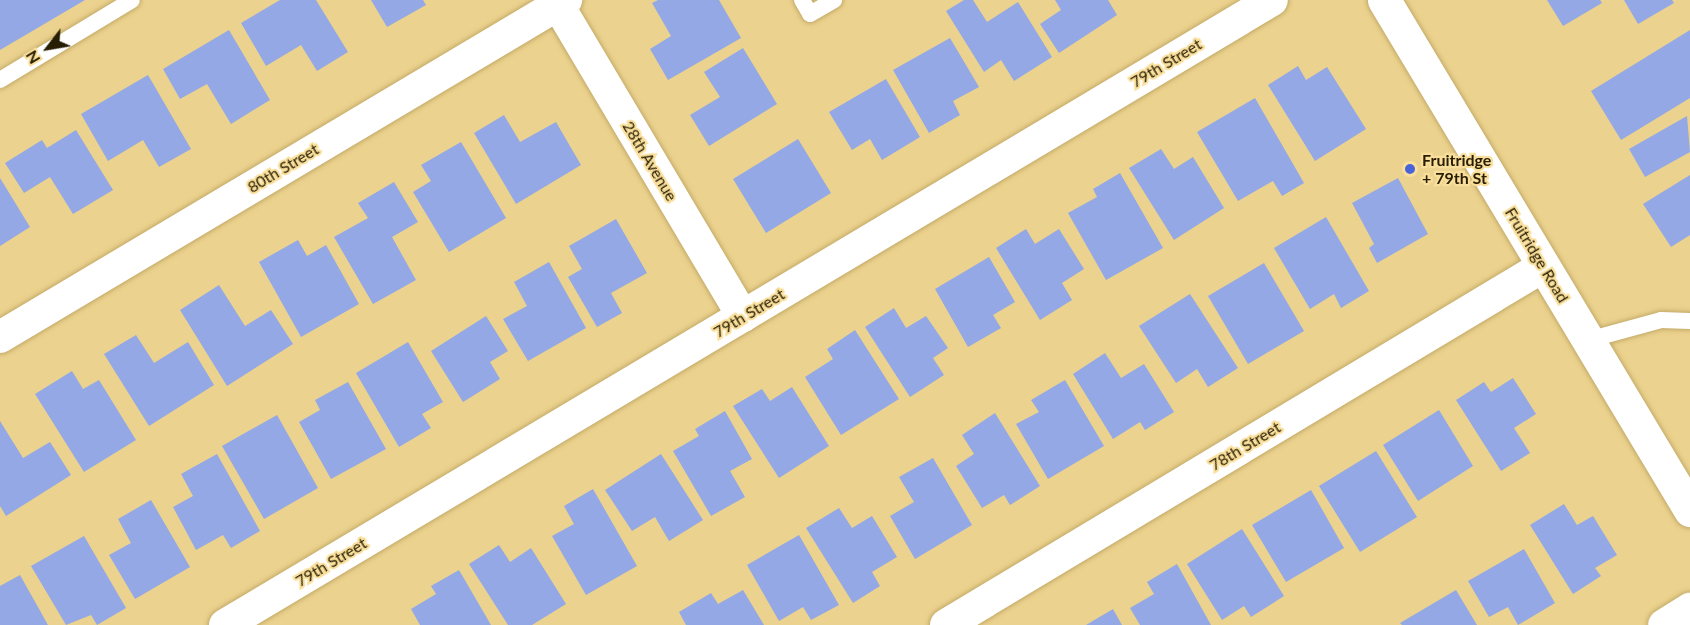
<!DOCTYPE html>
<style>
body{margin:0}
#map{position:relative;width:1690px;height:625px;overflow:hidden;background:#ebd28e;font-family:Lato,sans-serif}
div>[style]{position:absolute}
.building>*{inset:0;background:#93a8e4}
.roads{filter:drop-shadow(0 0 2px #c3aa68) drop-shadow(0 0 2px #c3aa68)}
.lane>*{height:16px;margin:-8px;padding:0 8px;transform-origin:8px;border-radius:8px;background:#fff}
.street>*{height:32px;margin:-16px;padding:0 16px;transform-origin:16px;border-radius:16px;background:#fff}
.secondary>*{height:33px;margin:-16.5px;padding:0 16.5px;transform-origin:16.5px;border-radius:16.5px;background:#fff}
.dots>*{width:16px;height:16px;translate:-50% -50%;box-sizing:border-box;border:3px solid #f9df9b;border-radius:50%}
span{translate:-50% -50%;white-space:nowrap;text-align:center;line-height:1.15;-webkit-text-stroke:4.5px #f9df9b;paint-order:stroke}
.street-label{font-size:16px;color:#271d02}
.poi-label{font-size:16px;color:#271d02;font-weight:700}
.left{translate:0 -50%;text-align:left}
.north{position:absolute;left:18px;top:18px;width:60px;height:60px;-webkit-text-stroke:4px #f9df9b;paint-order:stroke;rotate:239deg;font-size:16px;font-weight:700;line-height:24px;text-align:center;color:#271d02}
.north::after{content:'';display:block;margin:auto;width:21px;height:27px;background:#271d02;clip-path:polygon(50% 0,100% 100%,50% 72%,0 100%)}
</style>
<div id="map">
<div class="building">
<i style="clip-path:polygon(0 0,85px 0,0 50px)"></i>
<i style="clip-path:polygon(280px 0,316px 0,348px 52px,317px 71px,301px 45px,266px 66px,241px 23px)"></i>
<i style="clip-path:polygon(371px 0,423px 0,426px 5px,387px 27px)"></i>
<i style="clip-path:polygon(658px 0,719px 0,741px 38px,668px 80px,650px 49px,671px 36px,652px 3px)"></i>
<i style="clip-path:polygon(964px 0,973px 0,987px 22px,1018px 2px,1052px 57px,1014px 81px,1001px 60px,984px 72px,946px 11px)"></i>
<i style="clip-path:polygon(1055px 0,1108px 0,1117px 15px,1059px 53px,1040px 24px,1061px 10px)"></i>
<i style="clip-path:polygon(1547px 0,1600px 0,1602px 3px,1563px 26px)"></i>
<i style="clip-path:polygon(1624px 0,1672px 0,1674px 3px,1638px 24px)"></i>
<i style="clip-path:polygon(229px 30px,270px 100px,231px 124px,207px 84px,180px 99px,163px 69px)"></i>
<i style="clip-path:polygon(1690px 30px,1690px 98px,1621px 140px,1591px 91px)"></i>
<i style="clip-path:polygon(950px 38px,979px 87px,953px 101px,960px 115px,929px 133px,893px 70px)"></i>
<i style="clip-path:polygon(743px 48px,777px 104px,709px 146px,690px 115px,720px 97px,704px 72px)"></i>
<i style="clip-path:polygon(1298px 66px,1306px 80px,1327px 67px,1366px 129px,1315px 161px,1268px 85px)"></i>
<i style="clip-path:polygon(148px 75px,191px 149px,159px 167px,143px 140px,108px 161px,81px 114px)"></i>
<i style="clip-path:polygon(886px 79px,920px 137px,882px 160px,870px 139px,852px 150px,829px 112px)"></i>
<i style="clip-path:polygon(1255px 98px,1304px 183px,1282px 196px,1273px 181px,1238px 201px,1197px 132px)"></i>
<i style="clip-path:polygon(504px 115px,520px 142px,556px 122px,581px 165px,516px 204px,474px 133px)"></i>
<i style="clip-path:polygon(1687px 116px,1690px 152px,1645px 177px,1629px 149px)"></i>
<i style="clip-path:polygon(76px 130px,113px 190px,73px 214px,50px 177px,24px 193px,5px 163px,42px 140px,47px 148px)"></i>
<i style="clip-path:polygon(798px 139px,831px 193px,766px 233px,733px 179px)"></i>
<i style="clip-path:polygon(461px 142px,506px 218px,449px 252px,413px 192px,431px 181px,421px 165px)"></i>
<i style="clip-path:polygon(1161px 149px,1174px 169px,1193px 157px,1224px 208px,1174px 240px,1129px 168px)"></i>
<i style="clip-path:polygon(1120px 173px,1163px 248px,1106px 280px,1068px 213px,1097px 197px,1093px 189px)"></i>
<i style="clip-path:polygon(1690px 175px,1690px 235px,1671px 247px,1643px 204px)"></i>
<i style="clip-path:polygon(0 178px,30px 227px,0 246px)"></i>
<i style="clip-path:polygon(1398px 178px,1428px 234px,1377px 263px,1369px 248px,1374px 244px,1352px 203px)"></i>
<i style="clip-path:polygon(394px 182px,418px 222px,392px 237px,416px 280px,373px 304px,334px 237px,368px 218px,358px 203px)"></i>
<i style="clip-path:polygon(1326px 217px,1369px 291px,1341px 308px,1334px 294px,1310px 309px,1274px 248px)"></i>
<i style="clip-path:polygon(616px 219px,647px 273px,611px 293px,622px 313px,597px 327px,568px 277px,582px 269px,569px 246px)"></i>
<i style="clip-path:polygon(1026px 229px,1035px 244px,1059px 229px,1084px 269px,1062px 283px,1072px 300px,1040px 320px,996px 248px)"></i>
<i style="clip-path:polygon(298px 240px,307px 256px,326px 245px,359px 304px,301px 337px,259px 262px)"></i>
<i style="clip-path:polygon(989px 257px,1015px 302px,993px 315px,1001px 328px,968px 347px,935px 289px)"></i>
<i style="clip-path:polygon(549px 262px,586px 328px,528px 361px,503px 319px,527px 306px,514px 282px)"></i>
<i style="clip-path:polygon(1264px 263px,1304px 331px,1248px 364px,1208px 296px)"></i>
<i style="clip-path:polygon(219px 285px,245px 326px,271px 310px,293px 344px,227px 386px,180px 310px)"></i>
<i style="clip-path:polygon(1190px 294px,1238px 368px,1208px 387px,1197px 369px,1176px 383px,1139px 326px)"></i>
<i style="clip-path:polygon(894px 308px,906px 328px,926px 316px,948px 348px,933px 358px,944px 375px,910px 397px,865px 327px)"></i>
<i style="clip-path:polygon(486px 316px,508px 351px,490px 362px,500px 379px,463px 402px,431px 351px)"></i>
<i style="clip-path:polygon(855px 330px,899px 399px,841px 435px,805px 377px,833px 359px,827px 349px)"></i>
<i style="clip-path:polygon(136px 335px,154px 363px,188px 342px,214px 385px,149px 426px,104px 354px)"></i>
<i style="clip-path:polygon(408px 342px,443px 402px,422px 414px,431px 428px,399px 447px,356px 373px)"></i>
<i style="clip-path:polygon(1105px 353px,1121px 378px,1144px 364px,1174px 412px,1145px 430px,1140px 422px,1113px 439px,1073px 374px)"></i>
<i style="clip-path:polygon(72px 371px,83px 389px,99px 380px,136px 440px,84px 472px,35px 394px)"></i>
<i style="clip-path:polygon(1513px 378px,1536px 414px,1514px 428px,1530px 453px,1501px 471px,1456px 400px,1484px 382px,1491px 392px)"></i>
<i style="clip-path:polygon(1065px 380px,1104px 446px,1048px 479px,1016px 424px,1039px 412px,1031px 400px)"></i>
<i style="clip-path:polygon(348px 382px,386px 449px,331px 479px,299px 422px,320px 410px,315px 400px)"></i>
<i style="clip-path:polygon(792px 387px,829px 446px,779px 478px,733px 406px,762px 389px,770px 401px)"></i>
<i style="clip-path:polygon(1439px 410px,1473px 466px,1418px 501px,1383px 445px)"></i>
<i style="clip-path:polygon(725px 411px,752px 459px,730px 471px,745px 497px,711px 516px,673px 451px,699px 436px,695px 429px)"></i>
<i style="clip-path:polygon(995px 413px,1040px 486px,1010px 505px,1004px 495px,982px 508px,956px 466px,974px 454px,962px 435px)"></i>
<i style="clip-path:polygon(277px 415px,318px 488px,264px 519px,222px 446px)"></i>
<i style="clip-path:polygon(0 421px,23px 458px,50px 442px,71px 475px,6px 516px,0 506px)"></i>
<i style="clip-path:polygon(1376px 451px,1417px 517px,1360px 552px,1319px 486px)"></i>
<i style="clip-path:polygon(217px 454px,260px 531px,231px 548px,223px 535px,196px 550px,173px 507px,193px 496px,181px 474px)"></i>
<i style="clip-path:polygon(661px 454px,703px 520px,669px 541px,655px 517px,632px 531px,605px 490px)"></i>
<i style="clip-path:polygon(933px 458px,972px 525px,915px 559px,890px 516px,914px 502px,899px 477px)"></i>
<i style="clip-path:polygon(593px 489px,637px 566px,586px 595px,552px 536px,574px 524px,564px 506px)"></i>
<i style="clip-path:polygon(1311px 490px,1344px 548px,1286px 582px,1252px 525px)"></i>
<i style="clip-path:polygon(151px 500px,190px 567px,135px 599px,109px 555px,131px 543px,118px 519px)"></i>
<i style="clip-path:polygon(1564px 504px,1577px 525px,1593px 516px,1617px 555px,1595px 568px,1601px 576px,1573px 594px,1530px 525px)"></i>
<i style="clip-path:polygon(839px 508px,852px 528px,872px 516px,897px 557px,872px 572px,880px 586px,853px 603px,806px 528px)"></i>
<i style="clip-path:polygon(1242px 529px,1284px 596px,1251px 617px,1244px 606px,1222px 620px,1187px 564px)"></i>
<i style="clip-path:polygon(799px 535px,839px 605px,811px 620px,803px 607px,779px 621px,747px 565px)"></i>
<i style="clip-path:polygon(84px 536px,126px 608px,97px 625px,91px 615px,66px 625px,31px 566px)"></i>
<i style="clip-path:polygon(499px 545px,510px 562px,531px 548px,566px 604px,532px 625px,508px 625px,469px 564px)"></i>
<i style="clip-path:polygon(1524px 549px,1555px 603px,1518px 625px,1508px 607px,1489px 617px,1468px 581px)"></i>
<i style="clip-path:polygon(1177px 564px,1211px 625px,1140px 625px,1130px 608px,1154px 594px,1147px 582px)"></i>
<i style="clip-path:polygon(459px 570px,491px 625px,420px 625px,411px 609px,436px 594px,431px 586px)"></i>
<i style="clip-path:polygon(20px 575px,48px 625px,0 625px,0 586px)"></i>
<i style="clip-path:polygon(743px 590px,764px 625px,686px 625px,679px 612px,711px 593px,718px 604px)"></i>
<i style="clip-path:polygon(1456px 590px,1477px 625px,1402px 625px,1400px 623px)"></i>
<i style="clip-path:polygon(1113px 609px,1122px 625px,1086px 625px)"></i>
</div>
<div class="roads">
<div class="lane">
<i style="left:802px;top:0;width:16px;rotate:60deg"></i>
<i style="left:810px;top:14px;width:28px;rotate:-30deg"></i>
<i style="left:0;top:80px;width:154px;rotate:-31.2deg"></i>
<i style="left:1588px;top:340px;width:76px;rotate:-15.3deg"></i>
<i style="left:1661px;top:320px;width:29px;rotate:2deg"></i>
</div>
<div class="street">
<i style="left:558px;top:5px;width:362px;rotate:59.3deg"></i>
<i style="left:0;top:337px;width:659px;rotate:-30.77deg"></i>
<i style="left:225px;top:625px;width:1219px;rotate:-30.83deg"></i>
<i style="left:946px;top:625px;width:697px;rotate:-30.98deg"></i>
<i style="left:1664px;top:625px;width:31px;rotate:-32deg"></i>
</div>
<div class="secondary">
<i style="left:1384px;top:0;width:595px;rotate:59.04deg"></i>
</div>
</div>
<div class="dots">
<i style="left:1410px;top:169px;background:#4964d8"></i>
</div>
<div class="street-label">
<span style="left:1166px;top:63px;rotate:-31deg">79th Street</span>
<span style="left:650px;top:161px;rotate:59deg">28th Avenue</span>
<span style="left:283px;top:168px;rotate:-31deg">80th Street</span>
<span style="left:1537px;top:255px;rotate:59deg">Fruitridge Road</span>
<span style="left:749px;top:313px;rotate:-31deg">79th Street</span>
<span style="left:1245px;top:446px;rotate:-31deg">78th Street</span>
<span style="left:331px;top:562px;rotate:-31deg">79th Street</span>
</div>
<div class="poi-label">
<span class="left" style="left:1422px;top:169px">Fruitridge<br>+ 79th St</span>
</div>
<div class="north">N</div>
</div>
